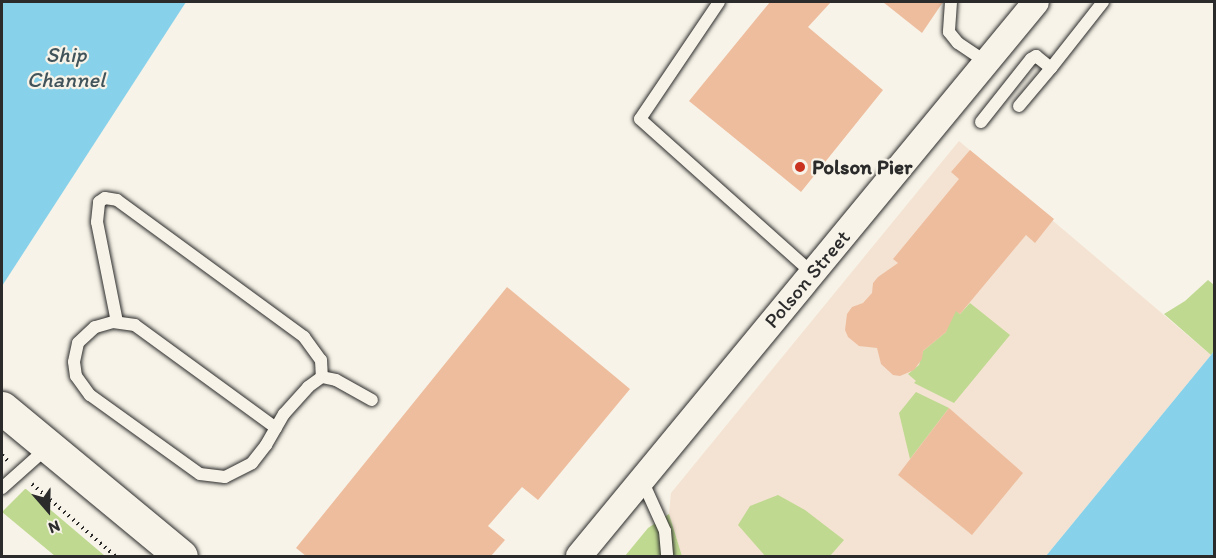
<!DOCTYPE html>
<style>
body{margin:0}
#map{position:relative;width:1216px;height:558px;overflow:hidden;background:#f7f3e8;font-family:Itim,sans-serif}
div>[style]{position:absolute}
.built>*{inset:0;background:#f4e3d2}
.green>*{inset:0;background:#bfd990}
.water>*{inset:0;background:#88d1ea}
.building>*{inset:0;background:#eebd9e}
.path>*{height:4px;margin-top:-2px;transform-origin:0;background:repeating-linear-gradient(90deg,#2b2b2b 0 1.5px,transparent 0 6px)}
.roads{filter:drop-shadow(0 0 2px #2b2b2b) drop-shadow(0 0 2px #2b2b2b)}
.lane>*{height:12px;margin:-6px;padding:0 6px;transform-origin:6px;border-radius:6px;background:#f7f3e8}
.street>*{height:26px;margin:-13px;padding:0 13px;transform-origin:13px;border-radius:13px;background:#f7f3e8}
.secondary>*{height:33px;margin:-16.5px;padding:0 16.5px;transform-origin:16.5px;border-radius:16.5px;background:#f7f3e8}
.dots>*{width:16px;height:16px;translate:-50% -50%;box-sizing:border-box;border:3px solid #f7f3e8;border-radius:50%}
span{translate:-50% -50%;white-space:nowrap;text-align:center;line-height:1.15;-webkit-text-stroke:4.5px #f7f3e8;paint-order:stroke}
.poi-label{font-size:21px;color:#2b2b2b;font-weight:700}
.left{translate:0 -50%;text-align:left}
.street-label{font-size:21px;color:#2b2b2b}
.water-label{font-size:22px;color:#42545b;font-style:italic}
.frame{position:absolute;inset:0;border:3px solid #2b2b2b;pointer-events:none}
.north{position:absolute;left:18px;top:480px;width:60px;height:60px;-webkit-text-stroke:4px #f7f3e8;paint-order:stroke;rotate:160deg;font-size:16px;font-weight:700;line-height:24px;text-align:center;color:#2b2b2b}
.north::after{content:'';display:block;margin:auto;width:21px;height:27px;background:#2b2b2b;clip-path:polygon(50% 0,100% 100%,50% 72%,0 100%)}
</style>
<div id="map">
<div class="built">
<i style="clip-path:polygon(959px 141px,1211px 355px,1046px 556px,682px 556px,669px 514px,671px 493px)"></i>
</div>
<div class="green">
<i style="clip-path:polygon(1208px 280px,1214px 285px,1214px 351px,1211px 355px,1164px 314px,1185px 301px)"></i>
<i style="clip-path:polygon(944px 300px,960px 314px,970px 303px,1010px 335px,954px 403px,914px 383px,916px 381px,908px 374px,919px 365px,923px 351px,946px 332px,950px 316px)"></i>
<i style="clip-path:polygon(916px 392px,949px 408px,910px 459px,899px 413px)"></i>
<i style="clip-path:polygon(25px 489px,26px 489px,105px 556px,55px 556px,2px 512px)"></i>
<i style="clip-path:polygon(778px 495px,805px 510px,844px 540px,830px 556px,765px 556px,738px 525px,750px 506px)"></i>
<i style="clip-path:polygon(669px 514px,682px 556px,625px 556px,648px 528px)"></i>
</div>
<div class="water">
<i style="clip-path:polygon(2px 2px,186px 2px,2px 286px)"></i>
<i style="clip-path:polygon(1214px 351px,1214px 556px,1046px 556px,1211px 355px)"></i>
</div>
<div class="building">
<i style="clip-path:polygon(770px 2px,831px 2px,808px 27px,883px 90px,801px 192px,689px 101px)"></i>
<i style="clip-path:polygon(883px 2px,943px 2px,922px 33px)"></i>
<i style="clip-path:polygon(970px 150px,1054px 219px,1035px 243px,1026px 235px,960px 314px,956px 311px,946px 332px,923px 351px,922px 359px,914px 370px,900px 376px,893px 375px,881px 364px,877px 348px,859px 346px,848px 337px,845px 330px,847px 314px,852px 307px,863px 303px,872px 293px,873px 283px,878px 277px,898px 263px,893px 259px,959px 179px,951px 172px)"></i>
<i style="clip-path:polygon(507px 287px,630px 389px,538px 500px,522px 487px,488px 526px,505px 540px,491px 556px,306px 556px,296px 548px)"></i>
<i style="clip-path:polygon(949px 408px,1023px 473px,972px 535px,898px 475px)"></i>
</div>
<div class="path">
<i style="left:2px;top:455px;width:10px;rotate:45deg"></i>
<i style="left:32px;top:484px;width:110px;rotate:40.9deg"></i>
</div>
<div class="roads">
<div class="lane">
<i style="left:719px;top:2px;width:141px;rotate:124deg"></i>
<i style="left:640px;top:119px;width:231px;rotate:41.8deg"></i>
<i style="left:951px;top:2px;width:30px;rotate:94deg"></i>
<i style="left:949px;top:32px;width:14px;rotate:51deg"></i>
<i style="left:958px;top:43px;width:34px;rotate:34deg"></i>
<i style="left:1019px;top:106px;width:50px;rotate:-49.9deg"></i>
<i style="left:981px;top:122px;width:80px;rotate:-51.6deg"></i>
<i style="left:1031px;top:59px;width:6px;rotate:-31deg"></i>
<i style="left:1036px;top:56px;width:19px;rotate:39deg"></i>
<i style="left:1051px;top:68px;width:84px;rotate:-51.8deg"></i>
<i style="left:117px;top:322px;width:102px;rotate:-101.3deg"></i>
<i style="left:97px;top:222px;width:20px;rotate:-84deg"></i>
<i style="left:99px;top:202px;width:7px;rotate:-34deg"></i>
<i style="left:105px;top:198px;width:12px;rotate:9deg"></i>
<i style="left:117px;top:200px;width:232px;rotate:36.2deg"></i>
<i style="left:304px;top:337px;width:29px;rotate:54deg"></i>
<i style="left:321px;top:360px;width:17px;rotate:87deg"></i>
<i style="left:276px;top:428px;width:175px;rotate:-143.9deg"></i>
<i style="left:135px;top:325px;width:22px;rotate:-172deg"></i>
<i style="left:113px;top:322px;width:19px;rotate:164deg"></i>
<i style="left:95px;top:327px;width:23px;rotate:137deg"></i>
<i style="left:78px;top:343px;width:19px;rotate:102deg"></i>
<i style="left:74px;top:362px;width:14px;rotate:82deg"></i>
<i style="left:76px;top:376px;width:24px;rotate:54deg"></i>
<i style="left:90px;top:395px;width:135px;rotate:35.7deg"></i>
<i style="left:200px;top:474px;width:25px;rotate:7deg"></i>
<i style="left:225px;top:477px;width:30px;rotate:-27deg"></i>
<i style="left:252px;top:463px;width:23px;rotate:-52deg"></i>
<i style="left:266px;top:445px;width:36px;rotate:-60deg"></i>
<i style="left:284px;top:414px;width:36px;rotate:-48deg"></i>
<i style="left:308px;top:387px;width:17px;rotate:-36deg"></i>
<i style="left:322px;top:377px;width:14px;rotate:12deg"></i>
<i style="left:336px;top:380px;width:41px;rotate:29.1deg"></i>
<i style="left:642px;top:480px;width:56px;rotate:65.7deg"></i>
<i style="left:665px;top:531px;width:25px;rotate:85deg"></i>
<i style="left:2px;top:488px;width:62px;rotate:-41.7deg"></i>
</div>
<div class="street">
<i style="left:579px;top:556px;width:718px;rotate:-50.48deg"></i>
</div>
<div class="secondary">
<i style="left:2px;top:408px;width:232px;rotate:39.6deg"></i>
</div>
</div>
<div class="dots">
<i style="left:800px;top:167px;background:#c8321e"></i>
</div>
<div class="poi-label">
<span class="left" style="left:812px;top:167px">Polson Pier</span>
</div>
<div class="street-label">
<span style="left:807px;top:279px;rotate:-50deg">Polson Street</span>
</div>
<div class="water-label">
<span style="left:66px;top:67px">Ship<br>Channel</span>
</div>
<div class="frame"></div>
<div class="north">N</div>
</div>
